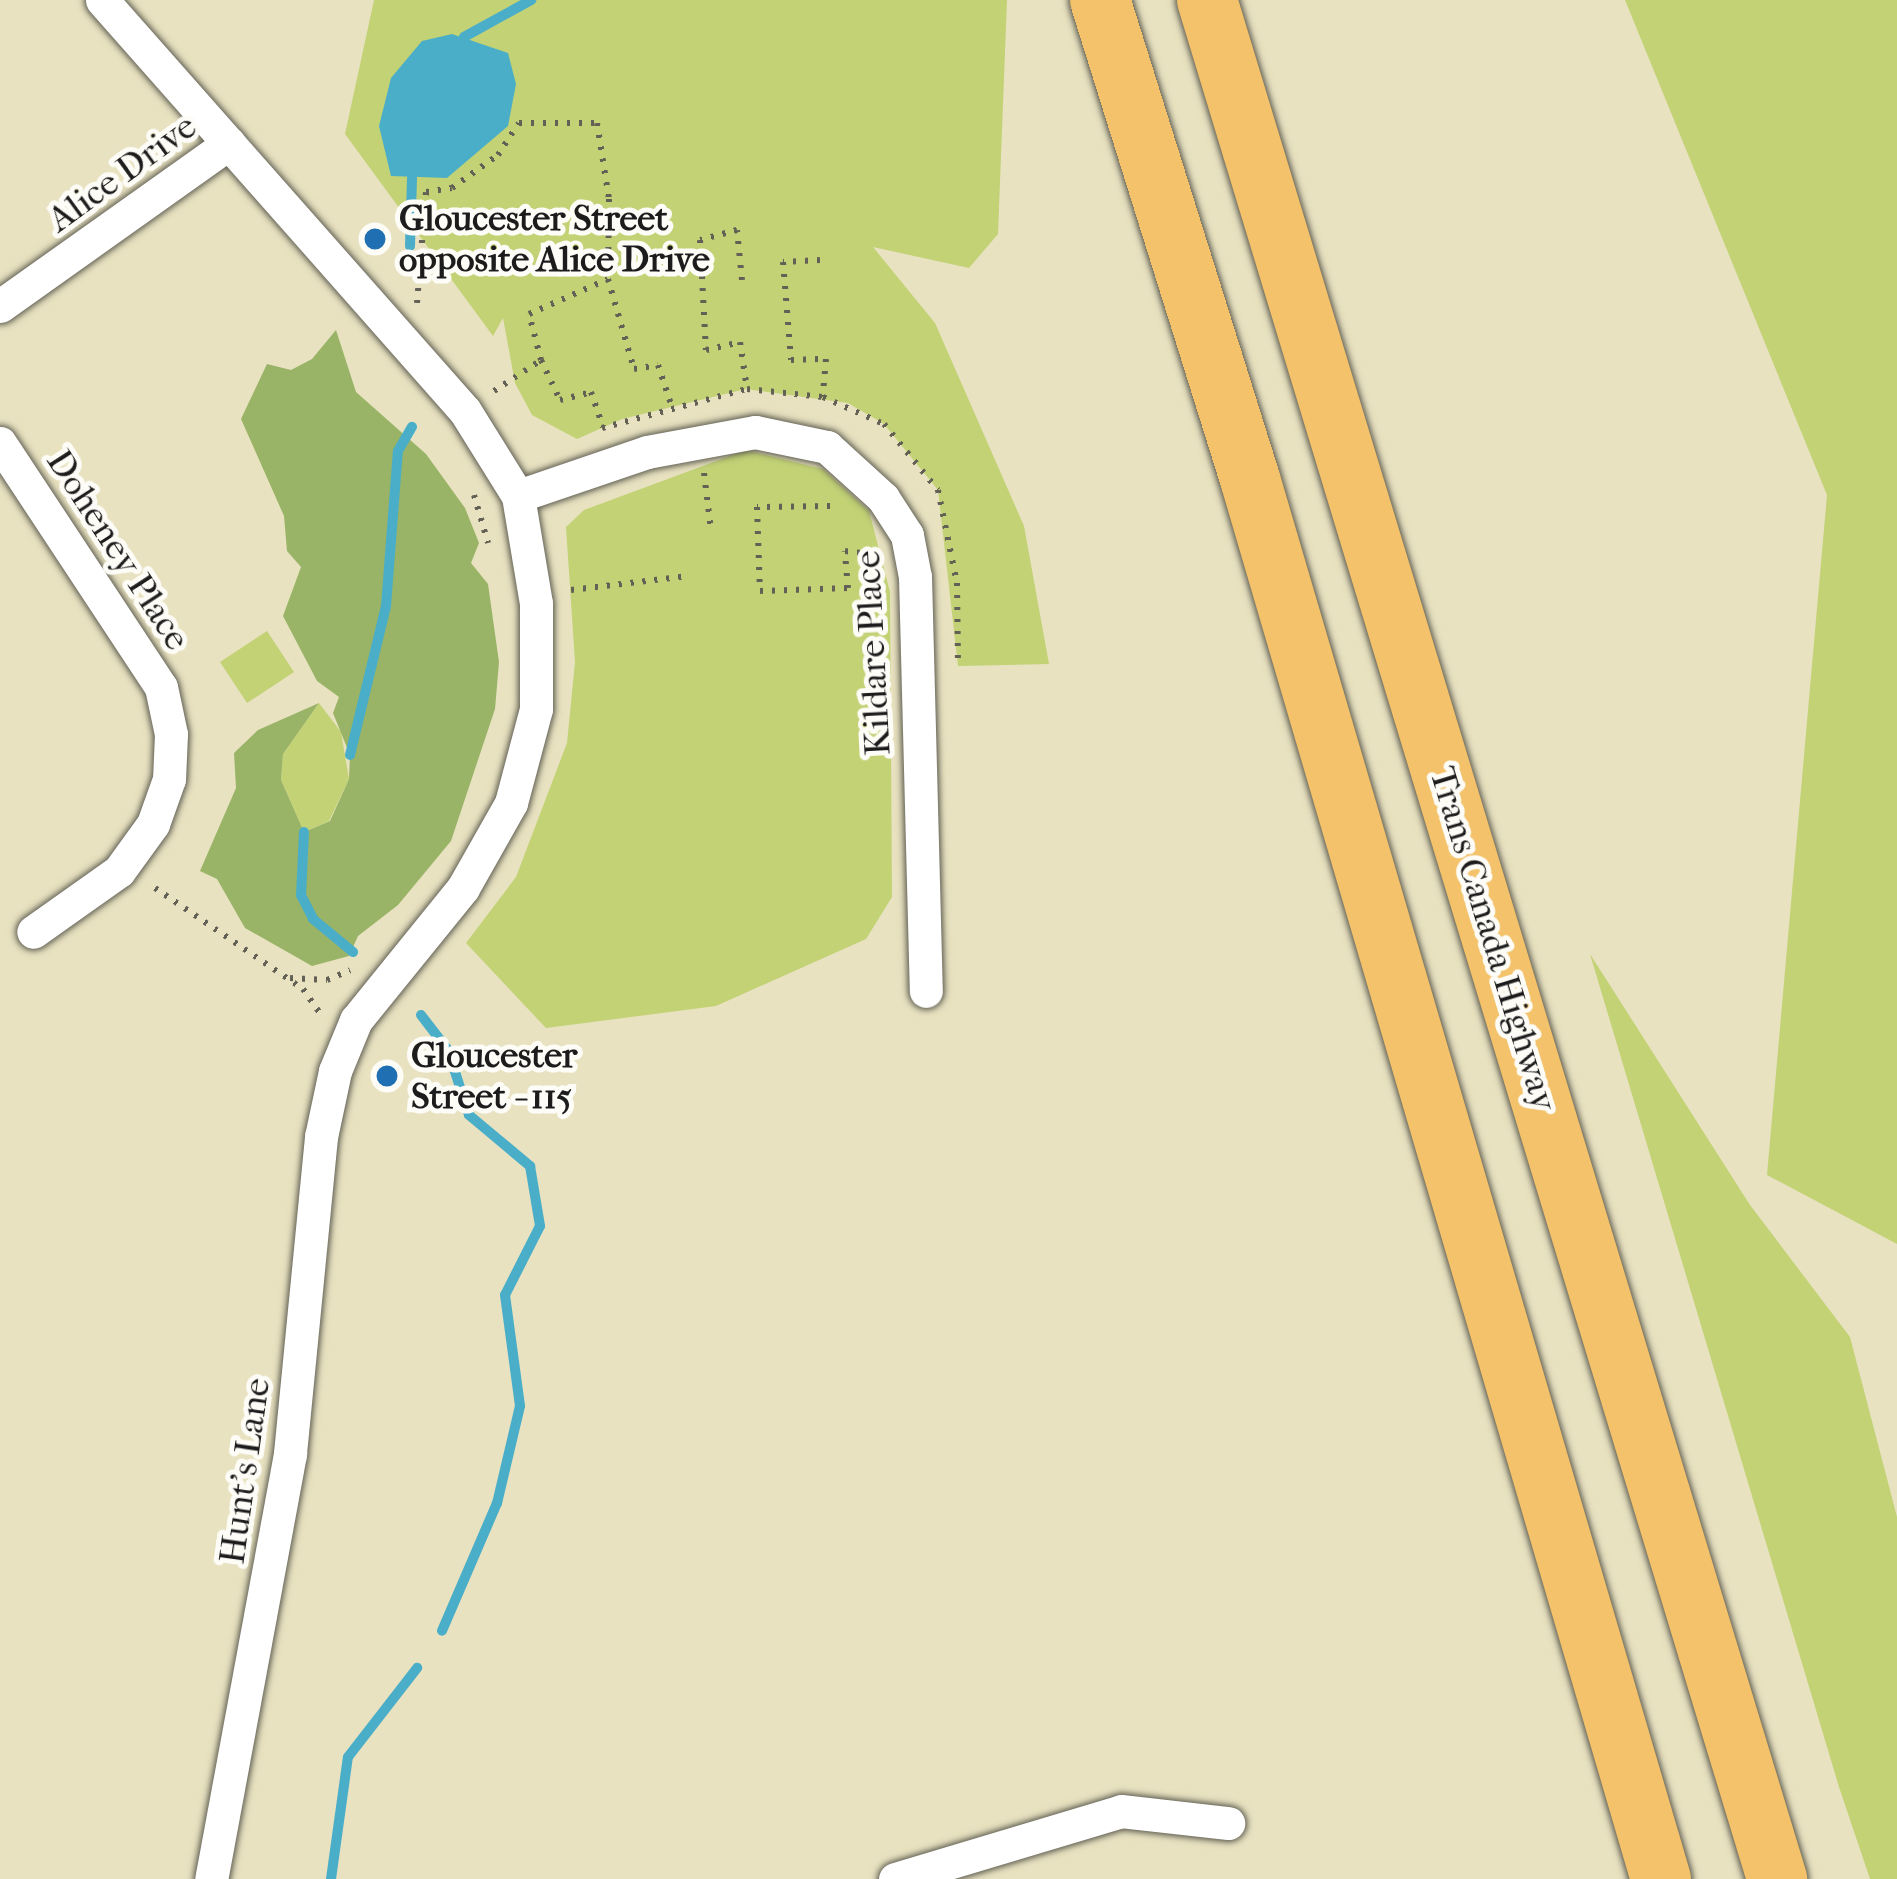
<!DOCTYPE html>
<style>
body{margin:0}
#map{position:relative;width:1897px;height:1879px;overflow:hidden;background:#e8e2c0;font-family:"IM FELL French Canon",serif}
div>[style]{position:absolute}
.green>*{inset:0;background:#c2d275}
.forest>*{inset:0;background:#99b466}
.water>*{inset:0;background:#4aaec9}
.stream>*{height:10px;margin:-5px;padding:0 5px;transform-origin:5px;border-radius:5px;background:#4aaec9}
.path>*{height:6px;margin-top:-3px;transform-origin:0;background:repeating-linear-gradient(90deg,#636155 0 3px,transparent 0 12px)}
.roads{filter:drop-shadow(0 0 3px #636155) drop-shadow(0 0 3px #636155)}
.minor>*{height:33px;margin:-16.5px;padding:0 16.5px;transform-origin:16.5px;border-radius:16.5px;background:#fff}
.motorway>*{height:60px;margin:-30px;padding:0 30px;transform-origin:30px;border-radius:30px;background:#f3c26a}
.dots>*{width:33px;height:33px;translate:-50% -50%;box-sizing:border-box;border:6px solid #fdfcf7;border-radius:50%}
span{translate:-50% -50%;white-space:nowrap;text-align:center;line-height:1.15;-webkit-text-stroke:10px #fdfcf7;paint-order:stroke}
.street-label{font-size:36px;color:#1c1c1c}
.poi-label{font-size:36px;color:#1c1c1c;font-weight:700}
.left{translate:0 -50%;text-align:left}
</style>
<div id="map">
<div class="green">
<i style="clip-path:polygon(374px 0,1007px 0,998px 234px,969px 268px,873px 247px,935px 323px,1024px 526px,1049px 664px,958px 666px,938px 490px,884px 424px,848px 403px,746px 389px,622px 419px,577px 439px,532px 415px,515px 383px,503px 318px,493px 336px,345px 134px)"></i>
<i style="clip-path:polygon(1625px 0,1897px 0,1897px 1244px,1767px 1175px,1827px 495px)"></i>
<i style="clip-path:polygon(746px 450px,823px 469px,869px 511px,890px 592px,892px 897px,866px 939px,716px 1006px,546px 1028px,466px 943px,516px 877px,567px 743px,575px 662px,566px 527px,584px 510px)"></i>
<i style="clip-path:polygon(267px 631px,294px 672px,247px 703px,220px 662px)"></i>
<i style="clip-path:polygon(319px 703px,341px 732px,349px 779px,329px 821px,304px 832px,281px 780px,283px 754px)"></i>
<i style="clip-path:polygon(1590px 954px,1750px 1205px,1850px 1337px,1897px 1517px,1897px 1879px,1870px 1879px,1839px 1787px)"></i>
</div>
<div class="forest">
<i style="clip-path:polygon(336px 330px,356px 392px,426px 454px,465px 508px,479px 543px,471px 563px,488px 584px,499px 662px,495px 709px,451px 841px,398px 905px,358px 936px,349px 956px,312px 966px,245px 928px,217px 879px,200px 871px,236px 788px,234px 753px,258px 730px,319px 703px,283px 754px,281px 780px,304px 832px,330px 821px,349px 779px,350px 755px,333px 713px,339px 697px,317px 681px,283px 616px,301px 567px,287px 551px,284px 516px,241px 419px,267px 364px,291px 370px,312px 359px)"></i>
</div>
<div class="water">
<i style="clip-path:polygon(452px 34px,508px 53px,516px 84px,508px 126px,447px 178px,391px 176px,379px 126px,391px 78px,422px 41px)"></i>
</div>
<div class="stream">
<i style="left:464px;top:37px;width:77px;rotate:-28.9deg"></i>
<i style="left:410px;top:246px;width:68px;rotate:-88.3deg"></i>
<i style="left:350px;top:755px;width:153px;rotate:-76.4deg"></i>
<i style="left:386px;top:606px;width:155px;rotate:-85.6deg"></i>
<i style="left:398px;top:451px;width:28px;rotate:-60deg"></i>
<i style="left:304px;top:832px;width:63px;rotate:92.7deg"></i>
<i style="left:301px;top:895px;width:27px;rotate:63deg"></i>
<i style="left:313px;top:919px;width:52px;rotate:39.5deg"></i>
<i style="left:421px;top:1015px;width:44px;rotate:52.4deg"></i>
<i style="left:448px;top:1050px;width:68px;rotate:72.1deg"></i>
<i style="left:469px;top:1115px;width:80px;rotate:39.9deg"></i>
<i style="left:530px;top:1166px;width:61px;rotate:80.5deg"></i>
<i style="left:540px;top:1226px;width:77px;rotate:116.9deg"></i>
<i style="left:505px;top:1295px;width:112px;rotate:82.3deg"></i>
<i style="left:520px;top:1406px;width:100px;rotate:103.3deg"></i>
<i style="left:497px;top:1503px;width:139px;rotate:113.3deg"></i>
<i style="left:331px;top:1879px;width:123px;rotate:-82.1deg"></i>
<i style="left:348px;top:1757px;width:113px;rotate:-52.2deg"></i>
</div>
<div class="path">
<i style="left:820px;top:260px;width:37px;rotate:177deg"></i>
<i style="left:783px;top:262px;width:98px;rotate:85.3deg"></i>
<i style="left:791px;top:360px;width:35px;rotate:-2deg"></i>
<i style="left:826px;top:359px;width:38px;rotate:95deg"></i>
<i style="left:742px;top:280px;width:50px;rotate:-95.7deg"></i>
<i style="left:737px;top:230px;width:38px;rotate:165deg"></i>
<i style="left:700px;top:240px;width:110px;rotate:86.9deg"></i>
<i style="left:706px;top:350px;width:35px;rotate:-13deg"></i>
<i style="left:740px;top:342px;width:48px;rotate:81.5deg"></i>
<i style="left:417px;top:303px;width:111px;rotate:-85.4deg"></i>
<i style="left:426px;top:192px;width:26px;rotate:-9deg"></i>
<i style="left:452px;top:188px;width:57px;rotate:-35.7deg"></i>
<i style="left:498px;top:155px;width:38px;rotate:-57deg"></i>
<i style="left:519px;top:123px;width:78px"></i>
<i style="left:597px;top:123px;width:77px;rotate:81deg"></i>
<i style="left:609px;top:199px;width:80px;rotate:90.7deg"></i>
<i style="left:541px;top:360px;width:48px;rotate:-104.6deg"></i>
<i style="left:529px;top:314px;width:86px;rotate:-23.9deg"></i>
<i style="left:608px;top:279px;width:94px;rotate:73.9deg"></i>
<i style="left:634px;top:369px;width:24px;rotate:-9deg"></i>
<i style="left:658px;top:365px;width:41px;rotate:71.6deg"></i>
<i style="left:494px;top:391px;width:56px;rotate:-33.4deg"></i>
<i style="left:541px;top:360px;width:44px;rotate:64.6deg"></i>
<i style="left:560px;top:400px;width:32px;rotate:-14deg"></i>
<i style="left:591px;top:392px;width:37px;rotate:71deg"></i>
<i style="left:602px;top:428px;width:150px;rotate:-15.1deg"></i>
<i style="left:747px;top:389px;width:76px;rotate:6deg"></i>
<i style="left:823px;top:397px;width:67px;rotate:23.9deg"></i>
<i style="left:884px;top:424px;width:85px;rotate:50.7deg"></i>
<i style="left:938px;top:490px;width:95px;rotate:78.5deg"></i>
<i style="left:957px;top:583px;width:83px;rotate:89.3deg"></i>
<i style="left:704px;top:473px;width:57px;rotate:83deg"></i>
<i style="left:474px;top:495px;width:50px;rotate:73.7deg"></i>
<i style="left:830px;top:506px;width:73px;rotate:179.2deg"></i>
<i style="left:757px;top:507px;width:84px;rotate:88deg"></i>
<i style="left:760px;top:591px;width:88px;rotate:-2deg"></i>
<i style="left:848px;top:588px;width:37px;rotate:-95deg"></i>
<i style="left:845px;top:551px;width:32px;rotate:7deg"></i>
<i style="left:571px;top:590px;width:118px;rotate:-6.8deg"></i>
<i style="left:155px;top:888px;width:179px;rotate:34.3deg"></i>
<i style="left:303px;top:989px;width:29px;rotate:55deg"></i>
<i style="left:290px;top:978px;width:37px;rotate:3deg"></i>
<i style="left:327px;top:980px;width:25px;rotate:-23deg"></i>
</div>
<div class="roads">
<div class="minor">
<i style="left:102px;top:0;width:548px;rotate:48.55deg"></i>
<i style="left:465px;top:411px;width:100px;rotate:58.1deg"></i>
<i style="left:518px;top:496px;width:109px;rotate:80.5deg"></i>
<i style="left:536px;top:603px;width:106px;rotate:90deg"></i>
<i style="left:536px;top:709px;width:97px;rotate:104.9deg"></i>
<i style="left:511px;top:803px;width:98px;rotate:119.5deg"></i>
<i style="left:463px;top:888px;width:170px;rotate:129deg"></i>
<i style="left:356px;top:1020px;width:55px;rotate:112.4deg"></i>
<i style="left:335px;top:1071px;width:67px;rotate:102deg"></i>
<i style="left:321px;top:1137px;width:319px;rotate:95.6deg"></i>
<i style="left:290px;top:1454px;width:432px;rotate:100.5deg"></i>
<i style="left:0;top:306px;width:281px;rotate:-35.4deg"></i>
<i style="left:0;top:443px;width:292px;rotate:56.6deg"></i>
<i style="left:161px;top:687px;width:48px;rotate:78deg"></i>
<i style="left:171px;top:734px;width:45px;rotate:92.5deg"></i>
<i style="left:169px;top:779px;width:48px;rotate:109.6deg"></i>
<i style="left:153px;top:824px;width:58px;rotate:125.9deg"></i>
<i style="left:119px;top:871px;width:105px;rotate:144.7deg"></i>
<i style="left:518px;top:496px;width:136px;rotate:-18.8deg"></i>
<i style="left:647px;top:452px;width:110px;rotate:-10.5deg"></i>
<i style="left:755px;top:432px;width:74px;rotate:11.8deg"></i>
<i style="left:827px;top:447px;width:76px;rotate:42.3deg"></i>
<i style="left:883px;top:498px;width:44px;rotate:57deg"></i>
<i style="left:907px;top:535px;width:43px;rotate:79.2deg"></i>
<i style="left:915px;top:577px;width:414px;rotate:88.5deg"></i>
<i style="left:895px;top:1879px;width:236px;rotate:-16.7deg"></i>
<i style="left:1121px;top:1811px;width:108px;rotate:6.4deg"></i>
</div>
<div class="motorway">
<i style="left:1100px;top:0;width:502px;rotate:72.61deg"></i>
<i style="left:1250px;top:479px;width:1459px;rotate:73.64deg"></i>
<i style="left:1207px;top:0;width:1964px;rotate:73.12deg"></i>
</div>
</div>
<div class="dots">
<i style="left:375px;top:239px;background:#1f6fb2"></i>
<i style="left:387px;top:1076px;background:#1f6fb2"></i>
</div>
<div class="street-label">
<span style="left:122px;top:173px;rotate:-36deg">Alice Drive</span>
<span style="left:118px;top:550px;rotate:57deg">Doheney Place</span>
<span style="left:873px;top:653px;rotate:-93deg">Kildare Place</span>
<span style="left:1493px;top:939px;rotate:73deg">Trans Canada Highway</span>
<span style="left:245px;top:1471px;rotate:-82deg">Hunt's Lane</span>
</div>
<div class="poi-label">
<span class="left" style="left:399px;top:239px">Gloucester Street<br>opposite Alice Drive</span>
<span class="left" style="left:411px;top:1076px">Gloucester<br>Street - 115</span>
</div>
</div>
